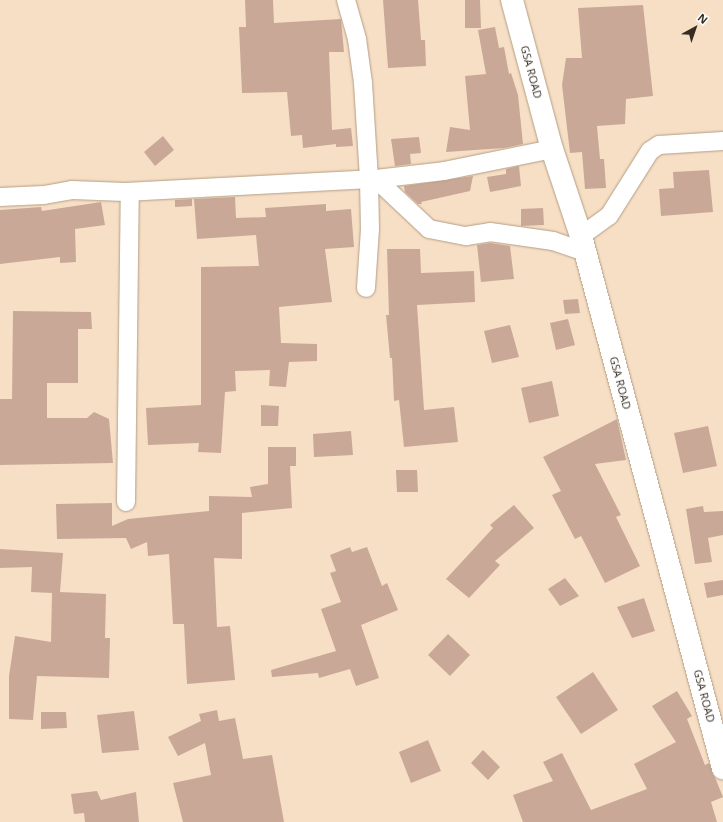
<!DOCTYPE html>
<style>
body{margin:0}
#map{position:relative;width:723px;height:822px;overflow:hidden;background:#f7dfc5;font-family:"Open Sans",sans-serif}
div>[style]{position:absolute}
.building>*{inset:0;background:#c9a898}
.roads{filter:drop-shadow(0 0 1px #b49e85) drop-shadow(0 0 1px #b49e85)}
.minor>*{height:18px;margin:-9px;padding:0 9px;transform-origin:9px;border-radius:9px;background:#fff}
.tertiary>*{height:22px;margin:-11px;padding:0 11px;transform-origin:11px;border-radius:11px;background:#fff}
span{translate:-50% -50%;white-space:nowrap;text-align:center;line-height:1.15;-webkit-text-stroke:3.5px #fff;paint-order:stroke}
.street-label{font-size:11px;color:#352c22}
.north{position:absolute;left:675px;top:8px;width:40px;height:40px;-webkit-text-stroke:3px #fff;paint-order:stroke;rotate:40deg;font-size:11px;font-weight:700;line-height:16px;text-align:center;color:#352c22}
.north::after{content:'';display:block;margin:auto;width:14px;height:18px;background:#352c22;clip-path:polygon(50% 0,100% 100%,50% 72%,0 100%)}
</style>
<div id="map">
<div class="building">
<i style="clip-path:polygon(245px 0,273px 0,274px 23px,341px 19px,344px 52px,329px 52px,332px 130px,351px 128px,353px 146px,336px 147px,336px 144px,303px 148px,302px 135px,291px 136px,287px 92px,242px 93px,239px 27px,246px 27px)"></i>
<i style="clip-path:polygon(383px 0,418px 0,421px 40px,425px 40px,426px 66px,388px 68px)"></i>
<i style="clip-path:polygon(465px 0,480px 0,481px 28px,465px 28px)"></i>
<i style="clip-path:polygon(643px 5px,653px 96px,626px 99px,625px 124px,597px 126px,600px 159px,604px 159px,606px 188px,585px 189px,582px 152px,570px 153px,562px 85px,566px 58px,582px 58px,578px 8px)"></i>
<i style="clip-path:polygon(495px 27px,499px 48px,504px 47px,509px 74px,511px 73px,518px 95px,523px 144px,504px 148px,446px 152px,450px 127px,470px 130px,465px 76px,486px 74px,478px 30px)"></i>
<i style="clip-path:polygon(163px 136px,174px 150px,155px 166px,144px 152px)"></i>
<i style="clip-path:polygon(419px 137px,421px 153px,410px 154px,411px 164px,395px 166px,391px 139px)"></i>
<i style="clip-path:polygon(519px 166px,521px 186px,490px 192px,487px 177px,506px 174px,506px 169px)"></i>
<i style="clip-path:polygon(709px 170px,713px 212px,661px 216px,659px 189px,674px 188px,673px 172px)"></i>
<i style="clip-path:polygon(473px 176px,470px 191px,421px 202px,422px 204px,418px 204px,405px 192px,404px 186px)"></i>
<i style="clip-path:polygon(235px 197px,236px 218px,266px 217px,265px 208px,326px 204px,326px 211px,351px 209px,354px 247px,325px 249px,332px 302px,279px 307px,281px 343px,317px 344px,317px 361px,289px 362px,286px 387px,269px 386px,270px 370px,235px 371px,236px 391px,225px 392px,221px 453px,198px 452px,199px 443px,148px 445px,146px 408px,201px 405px,201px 267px,259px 266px,256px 235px,197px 239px,194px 199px)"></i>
<i style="clip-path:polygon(192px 199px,192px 206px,175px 207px,175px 200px)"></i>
<i style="clip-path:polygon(101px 202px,105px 225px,75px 229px,76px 262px,60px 263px,60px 257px,0 264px,0 210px,41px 207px,42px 211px)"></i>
<i style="clip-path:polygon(543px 208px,544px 225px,521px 226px,521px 209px)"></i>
<i style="clip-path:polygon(490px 243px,510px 246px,514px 279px,481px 282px,477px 245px)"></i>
<i style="clip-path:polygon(387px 249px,420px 249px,421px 273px,474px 271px,475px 302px,417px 305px,424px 410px,454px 407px,458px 442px,404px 447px,399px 400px,394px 401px,392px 358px,390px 358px,386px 315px,389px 315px)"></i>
<i style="clip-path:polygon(578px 299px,580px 313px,565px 314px,563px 300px)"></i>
<i style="clip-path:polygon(13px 311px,91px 312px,92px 329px,78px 329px,78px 383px,47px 383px,47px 418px,87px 418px,94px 412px,109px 419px,113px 463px,0 465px,0 399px,12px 399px)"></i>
<i style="clip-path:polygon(568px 319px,575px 345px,556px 350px,550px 323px)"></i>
<i style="clip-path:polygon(510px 325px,519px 357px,492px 363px,484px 331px)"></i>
<i style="clip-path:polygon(552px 381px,559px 416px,529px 423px,521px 388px)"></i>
<i style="clip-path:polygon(261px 405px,279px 406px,278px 426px,261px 426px)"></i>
<i style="clip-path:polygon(617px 419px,626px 460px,595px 464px,621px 515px,616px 517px,640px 566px,605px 583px,581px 536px,575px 539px,552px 495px,561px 491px,543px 457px)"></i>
<i style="clip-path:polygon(708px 426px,717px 466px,683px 473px,674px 433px)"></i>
<i style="clip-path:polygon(351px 431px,353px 455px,314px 457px,313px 434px)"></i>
<i style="clip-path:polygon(268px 447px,296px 447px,296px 466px,290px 466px,292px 508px,242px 513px,242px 559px,214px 558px,217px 627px,230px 626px,235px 680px,187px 684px,184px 624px,173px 624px,169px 554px,148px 556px,147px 542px,131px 549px,126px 538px,57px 539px,56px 504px,112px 503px,112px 526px,128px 519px,209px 511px,209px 496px,252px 497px,250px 487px,268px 484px)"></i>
<i style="clip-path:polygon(396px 470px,417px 470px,418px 492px,397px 492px)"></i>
<i style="clip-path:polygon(514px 505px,534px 528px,495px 561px,500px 565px,469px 598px,446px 579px,493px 528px,490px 525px)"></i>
<i style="clip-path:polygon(703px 506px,704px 512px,723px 511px,723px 535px,708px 538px,712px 562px,695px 564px,686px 509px)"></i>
<i style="clip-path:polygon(350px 547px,352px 552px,367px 547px,382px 586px,387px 583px,398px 610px,361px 625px,379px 678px,356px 686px,350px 669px,319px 678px,318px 673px,272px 677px,271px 670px,336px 651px,321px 609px,341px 602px,330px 573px,336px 571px,330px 555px)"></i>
<i style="clip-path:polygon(0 549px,63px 553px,60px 592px,106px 594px,105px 638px,110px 638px,109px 678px,37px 676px,33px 720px,9px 719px,9px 676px,15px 636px,51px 642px,52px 593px,31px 592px,32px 567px,0 568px)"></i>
<i style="clip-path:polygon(565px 578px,579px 596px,560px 606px,548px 589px)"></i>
<i style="clip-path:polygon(723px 580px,723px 595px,707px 598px,704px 583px)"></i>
<i style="clip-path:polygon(644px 598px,655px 631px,632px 638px,617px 607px)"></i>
<i style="clip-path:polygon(448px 634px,470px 655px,450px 676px,428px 655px)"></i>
<i style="clip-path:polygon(593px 672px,618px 710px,581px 734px,556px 697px)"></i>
<i style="clip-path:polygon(677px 691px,692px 716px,687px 719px,705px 765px,709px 763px,723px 797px,711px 802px,717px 822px,523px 822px,513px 795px,553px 781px,543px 762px,562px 753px,591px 810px,647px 789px,634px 764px,676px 742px,652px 706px)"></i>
<i style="clip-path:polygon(217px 710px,219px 721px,235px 718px,243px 759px,272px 755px,284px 822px,183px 822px,173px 783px,211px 775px,205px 743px,178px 756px,168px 737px,201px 721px,199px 714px)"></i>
<i style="clip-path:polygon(134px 711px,139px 750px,102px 753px,97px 715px)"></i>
<i style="clip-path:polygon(41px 712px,66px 712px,67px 728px,41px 729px)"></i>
<i style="clip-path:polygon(428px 740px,441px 771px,411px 783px,399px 752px)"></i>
<i style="clip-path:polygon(483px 750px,500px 767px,488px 780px,471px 763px)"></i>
<i style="clip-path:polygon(97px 791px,101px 800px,136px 792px,139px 822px,85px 822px,84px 813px,74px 814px,71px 794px)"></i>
</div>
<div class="roads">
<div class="minor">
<i style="left:346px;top:0;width:41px;rotate:74.2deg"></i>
<i style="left:357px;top:39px;width:44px;rotate:82.2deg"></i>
<i style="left:363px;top:83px;width:96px;rotate:86.4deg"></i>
<i style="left:369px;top:179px;width:50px;rotate:88.9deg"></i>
<i style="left:370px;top:229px;width:59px;rotate:93.9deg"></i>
<i style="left:376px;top:179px;width:73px;rotate:43.3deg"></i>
<i style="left:429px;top:229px;width:38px;rotate:11deg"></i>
<i style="left:466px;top:236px;width:24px;rotate:-9deg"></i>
<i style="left:490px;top:232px;width:64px;rotate:8.1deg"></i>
<i style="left:553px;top:241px;width:34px;rotate:19deg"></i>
<i style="left:0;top:197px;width:44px;rotate:-2.6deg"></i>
<i style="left:44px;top:195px;width:28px;rotate:-10deg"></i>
<i style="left:72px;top:190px;width:53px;rotate:2.2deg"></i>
<i style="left:125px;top:192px;width:251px;rotate:-3deg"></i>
<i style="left:376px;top:179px;width:68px;rotate:-6.7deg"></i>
<i style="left:444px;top:171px;width:110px;rotate:-11.5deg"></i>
<i style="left:581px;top:236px;width:34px;rotate:-36deg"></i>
<i style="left:609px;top:216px;width:77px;rotate:-57.8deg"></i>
<i style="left:650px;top:151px;width:11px;rotate:-34deg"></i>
<i style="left:659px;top:145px;width:64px;rotate:-3.6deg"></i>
<i style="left:126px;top:502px;width:310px;rotate:-89.3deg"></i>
</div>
<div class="tertiary">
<i style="left:512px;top:0;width:154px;rotate:75deg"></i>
<i style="left:552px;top:149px;width:92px;rotate:71.6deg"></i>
<i style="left:581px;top:236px;width:551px;rotate:75.06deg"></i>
</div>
</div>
<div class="street-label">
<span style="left:531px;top:72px;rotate:75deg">GSA ROAD</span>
<span style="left:620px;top:383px;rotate:75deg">GSA ROAD</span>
<span style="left:704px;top:696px;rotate:75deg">GSA ROAD</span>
</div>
<div class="north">N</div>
</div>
